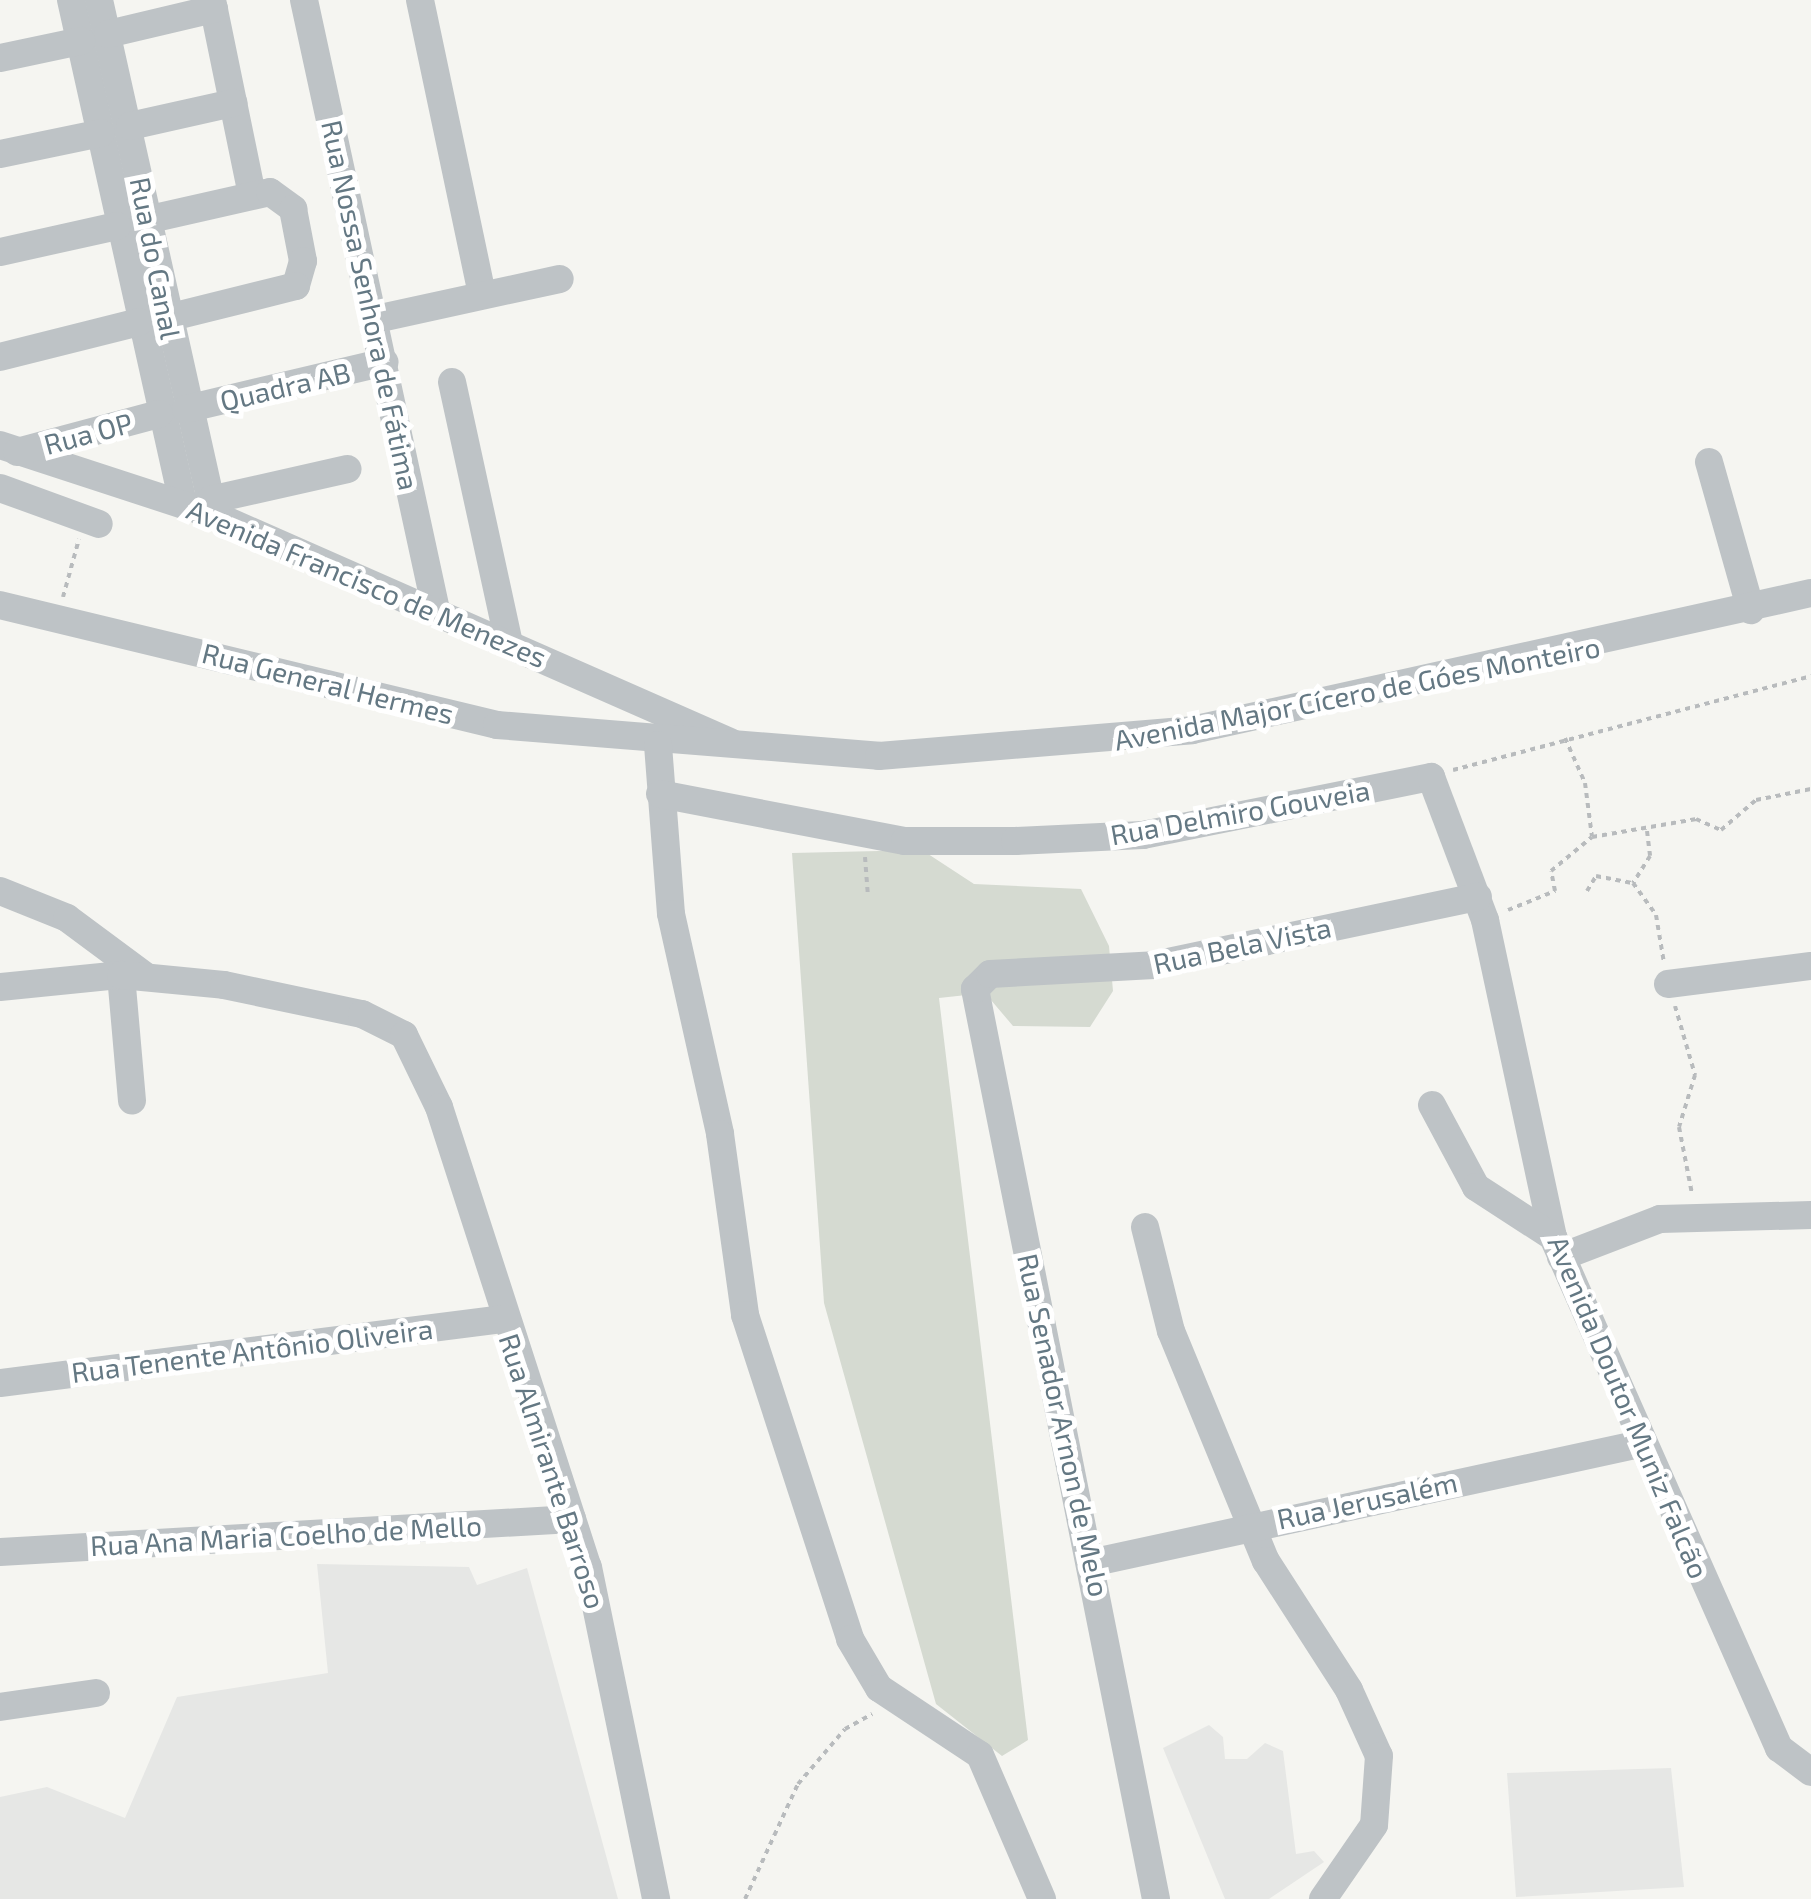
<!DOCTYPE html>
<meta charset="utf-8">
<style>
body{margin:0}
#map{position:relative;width:1811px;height:1899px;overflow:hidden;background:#f5f5f1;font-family:"Exo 2",sans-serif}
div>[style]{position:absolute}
.built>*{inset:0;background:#e6e7e5}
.green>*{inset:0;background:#d5dad1}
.path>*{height:4px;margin-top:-2px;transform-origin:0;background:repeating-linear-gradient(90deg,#b8bbbd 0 5px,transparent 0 10px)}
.minor>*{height:28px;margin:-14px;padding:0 14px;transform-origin:14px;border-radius:14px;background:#bec3c6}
span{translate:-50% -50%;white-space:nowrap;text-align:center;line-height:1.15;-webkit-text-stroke:10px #fff;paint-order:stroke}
.street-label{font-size:28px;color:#647883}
</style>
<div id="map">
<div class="built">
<i style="clip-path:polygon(317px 1564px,469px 1567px,477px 1585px,527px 1568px,618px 1899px,0 1899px,0 1797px,47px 1787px,125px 1818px,177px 1697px,328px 1673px)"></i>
<i style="clip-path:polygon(1209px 1725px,1223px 1737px,1225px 1759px,1247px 1759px,1265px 1743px,1283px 1751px,1296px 1854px,1314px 1851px,1324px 1862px,1269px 1899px,1225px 1899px,1163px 1748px)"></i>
<i style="clip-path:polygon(1671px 1768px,1684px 1887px,1516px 1897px,1507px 1773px)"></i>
</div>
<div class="green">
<i style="clip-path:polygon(922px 850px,974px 884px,1081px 889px,1109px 946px,1113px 991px,1090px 1027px,1013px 1026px,985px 993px,939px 998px,1028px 1740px,1002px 1756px,936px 1704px,824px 1303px,792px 853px)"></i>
</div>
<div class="path">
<i style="left:63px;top:597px;width:60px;rotate:-74.6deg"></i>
<i style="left:1565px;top:738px;width:49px;rotate:66deg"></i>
<i style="left:1585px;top:783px;width:54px;rotate:82.6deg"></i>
<i style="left:1453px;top:770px;width:370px;rotate:-14.7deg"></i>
<i style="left:1647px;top:831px;width:25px;rotate:83deg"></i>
<i style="left:1650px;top:856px;width:32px;rotate:122deg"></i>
<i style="left:1633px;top:883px;width:39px;rotate:54deg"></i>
<i style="left:1656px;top:915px;width:49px;rotate:80.5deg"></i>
<i style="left:865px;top:857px;width:40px;rotate:85.7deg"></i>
<i style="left:1587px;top:891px;width:17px;rotate:-59deg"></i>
<i style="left:1596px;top:876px;width:38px;rotate:11deg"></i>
<i style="left:1508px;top:910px;width:51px;rotate:-22deg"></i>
<i style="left:1555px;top:891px;width:20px;rotate:-101deg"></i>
<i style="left:1551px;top:871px;width:53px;rotate:-39.7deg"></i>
<i style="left:1592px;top:837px;width:106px;rotate:-9.8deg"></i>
<i style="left:1696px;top:819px;width:27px;rotate:24deg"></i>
<i style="left:1721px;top:830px;width:46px;rotate:-40.6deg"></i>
<i style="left:1756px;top:800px;width:56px;rotate:-11.3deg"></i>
<i style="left:1675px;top:1006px;width:72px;rotate:73.8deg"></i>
<i style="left:1695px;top:1075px;width:54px;rotate:107.1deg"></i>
<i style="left:1679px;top:1127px;width:68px;rotate:79deg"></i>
<i style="left:745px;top:1899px;width:127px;rotate:-65.3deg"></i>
<i style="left:798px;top:1784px;width:72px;rotate:-49.5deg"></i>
<i style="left:845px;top:1729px;width:31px;rotate:-29deg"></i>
</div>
<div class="minor">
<i style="left:71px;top:0;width:515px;rotate:77.45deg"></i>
<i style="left:99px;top:0;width:528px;rotate:77.41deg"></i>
<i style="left:212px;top:0;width:199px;rotate:78.4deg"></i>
<i style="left:304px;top:0;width:624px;rotate:77.79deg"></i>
<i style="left:420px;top:0;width:300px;rotate:78.1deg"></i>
<i style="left:108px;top:34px;width:109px;rotate:-13.3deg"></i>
<i style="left:0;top:58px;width:83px;rotate:-11.9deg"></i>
<i style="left:130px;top:126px;width:106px;rotate:-12.6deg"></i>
<i style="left:0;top:154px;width:103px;rotate:-11.7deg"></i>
<i style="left:146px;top:220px;width:127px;rotate:-12.7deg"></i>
<i style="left:270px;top:192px;width:29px;rotate:36deg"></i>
<i style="left:293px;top:209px;width:53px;rotate:79.1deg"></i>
<i style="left:303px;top:261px;width:26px;rotate:106deg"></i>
<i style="left:296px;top:286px;width:132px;rotate:166deg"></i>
<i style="left:0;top:252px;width:120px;rotate:-12.5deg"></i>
<i style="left:376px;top:319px;width:188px;rotate:-12.3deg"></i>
<i style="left:0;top:357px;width:143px;rotate:-14.1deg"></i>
<i style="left:452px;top:382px;width:267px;rotate:77.7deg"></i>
<i style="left:186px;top:409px;width:204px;rotate:-13.3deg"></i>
<i style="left:0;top:445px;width:225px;rotate:18.1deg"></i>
<i style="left:214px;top:515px;width:564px;rotate:23.75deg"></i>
<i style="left:17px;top:452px;width:147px;rotate:-15deg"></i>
<i style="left:1709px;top:462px;width:154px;rotate:74.2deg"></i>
<i style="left:0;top:488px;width:105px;rotate:20deg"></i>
<i style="left:210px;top:500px;width:141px;rotate:-12.7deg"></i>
<i style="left:0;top:605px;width:511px;rotate:13.57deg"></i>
<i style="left:497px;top:725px;width:383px;rotate:4.6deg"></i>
<i style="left:879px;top:756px;width:314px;rotate:-4.7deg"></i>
<i style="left:1192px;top:730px;width:634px;rotate:-12.48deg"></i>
<i style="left:658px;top:745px;width:169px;rotate:85.6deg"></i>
<i style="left:671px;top:914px;width:225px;rotate:77.4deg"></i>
<i style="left:720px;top:1134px;width:183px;rotate:82.1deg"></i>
<i style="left:745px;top:1315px;width:341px;rotate:72deg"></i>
<i style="left:850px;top:1639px;width:57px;rotate:59.4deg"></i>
<i style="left:879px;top:1688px;width:121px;rotate:33.6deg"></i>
<i style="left:980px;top:1755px;width:157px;rotate:66.7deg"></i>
<i style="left:660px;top:794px;width:249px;rotate:10.9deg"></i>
<i style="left:905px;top:841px;width:110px"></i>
<i style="left:1015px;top:841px;width:128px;rotate:-2.7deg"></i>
<i style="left:1143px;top:835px;width:294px;rotate:-11.4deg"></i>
<i style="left:1431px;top:777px;width:153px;rotate:69.3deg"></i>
<i style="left:1485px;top:920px;width:324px;rotate:77.9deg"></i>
<i style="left:1553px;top:1237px;width:559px;rotate:66.14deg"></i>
<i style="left:1779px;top:1748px;width:40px;rotate:37deg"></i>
<i style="left:0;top:891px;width:72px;rotate:21.9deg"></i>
<i style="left:67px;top:918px;width:97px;rotate:36.6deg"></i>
<i style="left:121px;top:975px;width:126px;rotate:85deg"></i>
<i style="left:1668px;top:984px;width:144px;rotate:-7.2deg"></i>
<i style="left:0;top:987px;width:122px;rotate:-5.7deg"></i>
<i style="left:121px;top:975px;width:103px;rotate:5.5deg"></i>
<i style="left:224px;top:985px;width:141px;rotate:11.9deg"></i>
<i style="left:362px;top:1014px;width:47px;rotate:26.6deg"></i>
<i style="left:404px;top:1035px;width:80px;rotate:64.1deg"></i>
<i style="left:439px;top:1107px;width:484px;rotate:72.1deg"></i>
<i style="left:588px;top:1567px;width:339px;rotate:78.4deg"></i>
<i style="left:1432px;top:1105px;width:93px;rotate:61.8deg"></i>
<i style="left:1476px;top:1187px;width:92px;rotate:33deg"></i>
<i style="left:1145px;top:1227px;width:107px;rotate:76deg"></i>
<i style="left:1171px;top:1331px;width:249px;rotate:67.6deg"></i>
<i style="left:1266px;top:1561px;width:153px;rotate:57.2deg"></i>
<i style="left:1349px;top:1690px;width:72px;rotate:65.6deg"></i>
<i style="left:1379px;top:1756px;width:69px;rotate:94.1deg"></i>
<i style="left:1374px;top:1825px;width:90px;rotate:124.6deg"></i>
<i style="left:1561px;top:1257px;width:106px;rotate:-21deg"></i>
<i style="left:1660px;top:1219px;width:151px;rotate:-1.5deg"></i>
<i style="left:0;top:1383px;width:508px;rotate:-7.24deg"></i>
<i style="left:0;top:1552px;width:573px;rotate:-3.3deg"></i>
<i style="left:1095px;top:1562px;width:558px;rotate:-12.22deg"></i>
<i style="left:0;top:1707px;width:97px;rotate:-8.3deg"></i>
<i style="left:1156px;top:1899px;width:928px;rotate:-101.25deg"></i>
<i style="left:975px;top:989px;width:21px;rotate:-45deg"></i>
<i style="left:990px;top:974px;width:164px;rotate:-3.1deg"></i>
<i style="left:1154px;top:965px;width:331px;rotate:-11.9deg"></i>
</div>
<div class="street-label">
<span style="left:156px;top:258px;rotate:79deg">Rua do Canal</span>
<span style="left:371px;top:305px;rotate:78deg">Rua Nossa Senhora de Fátima</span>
<span style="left:285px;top:386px;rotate:-13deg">Quadra AB</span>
<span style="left:88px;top:433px;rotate:-15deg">Rua OP</span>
<span style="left:367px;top:583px;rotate:23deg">Avenida Francisco de Menezes</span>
<span style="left:328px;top:683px;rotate:14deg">Rua General Hermes</span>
<span style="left:1357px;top:693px;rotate:-11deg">Avenida Major Cícero de Góes Monteiro</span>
<span style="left:1240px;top:812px;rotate:-10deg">Rua Delmiro Gouveia</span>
<span style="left:1242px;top:945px;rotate:-12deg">Rua Bela Vista</span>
<span style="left:252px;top:1350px;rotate:-7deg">Rua Tenente Antônio Oliveira</span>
<span style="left:1629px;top:1407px;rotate:67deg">Avenida Doutor Muniz Falcão</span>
<span style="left:1064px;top:1425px;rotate:78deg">Rua Senador Arnon de Melo</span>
<span style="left:553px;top:1471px;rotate:72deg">Rua Almirante Barroso</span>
<span style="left:1367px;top:1500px;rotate:-12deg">Rua Jerusalém</span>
<span style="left:286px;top:1535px;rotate:-3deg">Rua Ana Maria Coelho de Mello</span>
</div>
</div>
